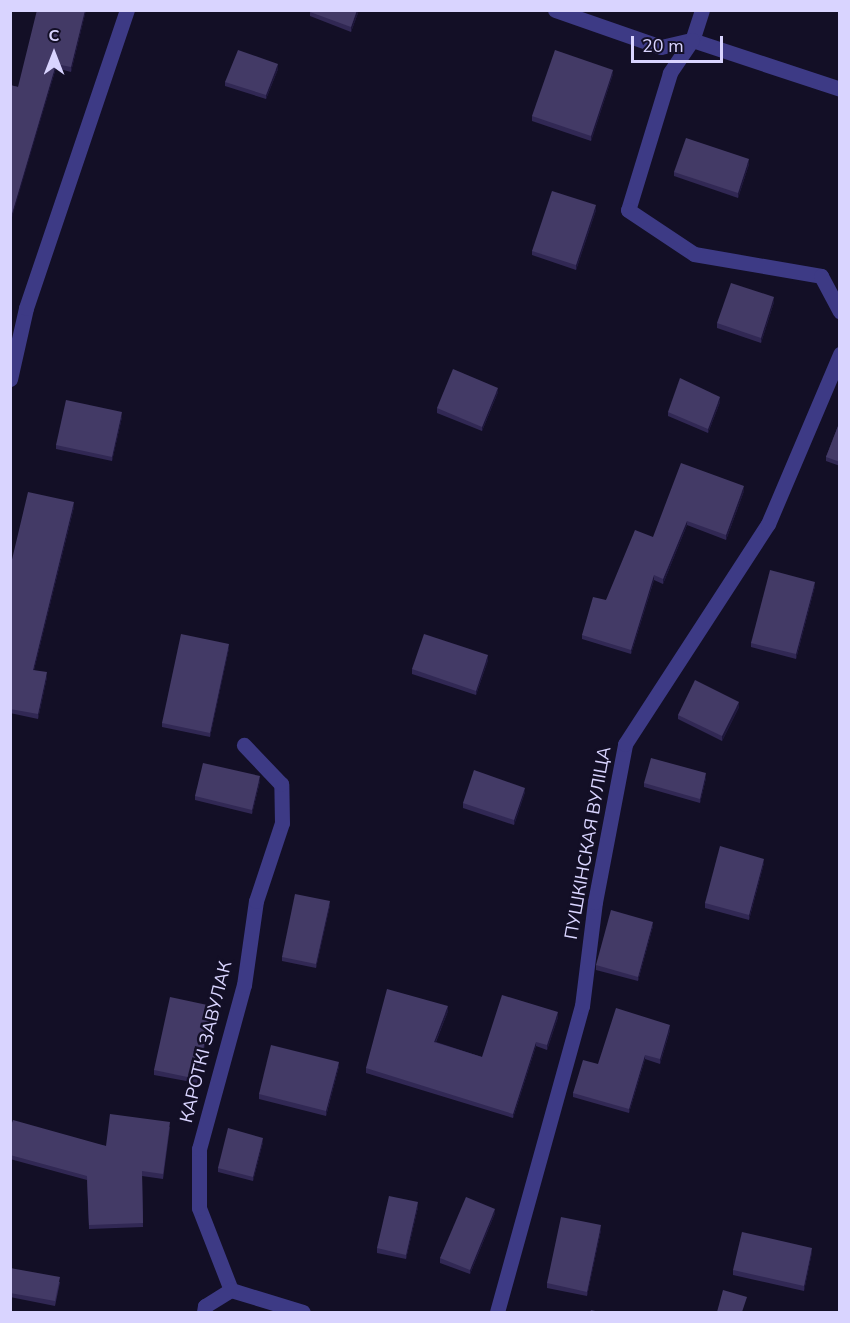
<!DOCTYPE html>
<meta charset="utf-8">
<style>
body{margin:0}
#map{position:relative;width:850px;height:1323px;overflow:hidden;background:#130f26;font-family:"Nunito Sans",sans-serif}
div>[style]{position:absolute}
.minor>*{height:15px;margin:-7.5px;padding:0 7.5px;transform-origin:7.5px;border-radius:7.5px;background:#3d3a85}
.wall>*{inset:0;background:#312854}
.shaded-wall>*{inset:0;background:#1d163a}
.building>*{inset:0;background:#433a66}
span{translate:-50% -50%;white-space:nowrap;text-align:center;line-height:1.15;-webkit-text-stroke:5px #130f26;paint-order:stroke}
.street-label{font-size:18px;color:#d9d4ff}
.frame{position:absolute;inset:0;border:12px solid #d9d4ff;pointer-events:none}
.north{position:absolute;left:24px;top:24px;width:60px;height:60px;-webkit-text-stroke:4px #130f26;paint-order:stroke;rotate:0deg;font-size:16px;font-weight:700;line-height:24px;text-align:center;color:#d9d4ff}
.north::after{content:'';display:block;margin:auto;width:21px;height:27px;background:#d9d4ff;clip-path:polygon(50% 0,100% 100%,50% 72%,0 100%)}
.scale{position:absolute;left:631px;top:36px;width:92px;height:27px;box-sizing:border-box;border:3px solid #d9d4ff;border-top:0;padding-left:8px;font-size:18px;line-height:21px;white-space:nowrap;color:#d9d4ff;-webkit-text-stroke:4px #130f26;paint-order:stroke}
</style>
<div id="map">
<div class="minor">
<i style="left:555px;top:10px;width:112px;rotate:19.2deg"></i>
<i style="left:661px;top:47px;width:32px;rotate:-13deg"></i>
<i style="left:692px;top:40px;width:156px;rotate:18.3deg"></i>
<i style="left:702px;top:10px;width:32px;rotate:108deg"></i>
<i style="left:692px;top:40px;width:40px;rotate:124deg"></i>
<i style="left:670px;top:73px;width:143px;rotate:107deg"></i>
<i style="left:628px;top:210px;width:79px;rotate:33.7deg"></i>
<i style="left:694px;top:254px;width:129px;rotate:9.8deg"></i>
<i style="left:821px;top:276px;width:40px;rotate:62deg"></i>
<i style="left:10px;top:379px;width:73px;rotate:-77.3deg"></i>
<i style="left:26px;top:308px;width:315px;rotate:-71.3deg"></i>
<i style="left:231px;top:1290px;width:88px;rotate:-111.3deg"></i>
<i style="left:199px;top:1208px;width:59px;rotate:-90deg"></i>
<i style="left:199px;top:1149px;width:170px;rotate:-74.7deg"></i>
<i style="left:244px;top:985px;width:85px;rotate:-81.9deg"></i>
<i style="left:256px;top:901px;width:82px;rotate:-71.6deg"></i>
<i style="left:282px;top:823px;width:39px;rotate:-91deg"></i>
<i style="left:281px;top:784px;width:54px;rotate:-133.5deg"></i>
<i style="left:231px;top:1290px;width:75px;rotate:17deg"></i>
<i style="left:204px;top:1312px;width:6px;rotate:-81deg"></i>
<i style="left:205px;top:1306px;width:31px;rotate:-32deg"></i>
<i style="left:497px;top:1312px;width:318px;rotate:-74.5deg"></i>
<i style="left:582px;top:1006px;width:105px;rotate:-82.9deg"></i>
<i style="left:595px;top:902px;width:161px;rotate:-79.2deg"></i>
<i style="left:625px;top:744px;width:262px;rotate:-57deg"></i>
<i style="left:768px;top:524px;width:185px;rotate:-67deg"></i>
</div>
<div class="wall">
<i style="clip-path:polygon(86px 10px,71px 72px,56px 68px,10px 221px,10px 85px,18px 87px)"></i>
<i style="clip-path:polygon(310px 10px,359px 10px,351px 32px,310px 16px)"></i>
<i style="clip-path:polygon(278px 69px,266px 99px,225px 86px,225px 82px)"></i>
<i style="clip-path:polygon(613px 74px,591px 141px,532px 121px,532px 116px)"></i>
<i style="clip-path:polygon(749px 164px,738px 198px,674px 176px,674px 172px)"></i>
<i style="clip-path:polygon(596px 210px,576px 270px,532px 255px,532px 251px)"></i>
<i style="clip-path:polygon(774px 302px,761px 343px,717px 328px,717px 323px)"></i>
<i style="clip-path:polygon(498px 392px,482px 431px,437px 413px,437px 408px)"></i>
<i style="clip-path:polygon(720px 402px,708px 433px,668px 416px,668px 412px)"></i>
<i style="clip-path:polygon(122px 417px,112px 461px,56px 449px,56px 445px)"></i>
<i style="clip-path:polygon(840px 421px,840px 466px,826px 461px,826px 457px)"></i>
<i style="clip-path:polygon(744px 491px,726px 540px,687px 525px,663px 584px,654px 580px,631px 654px,582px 639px,582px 635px,606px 600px,653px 537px)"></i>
<i style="clip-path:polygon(74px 507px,34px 670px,47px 677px,38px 719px,10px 713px,10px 568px)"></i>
<i style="clip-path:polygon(815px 586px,796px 659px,751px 647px,751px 643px)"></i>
<i style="clip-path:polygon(229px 648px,210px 737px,162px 727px,162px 723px)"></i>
<i style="clip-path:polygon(488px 660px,476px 695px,412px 674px,412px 669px)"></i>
<i style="clip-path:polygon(739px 707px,722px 741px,678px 719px,678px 715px)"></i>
<i style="clip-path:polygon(706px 778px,700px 803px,644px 787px,644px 783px)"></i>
<i style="clip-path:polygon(260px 781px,252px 814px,195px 800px,195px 796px)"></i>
<i style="clip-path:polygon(525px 792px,514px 825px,463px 808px,463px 803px)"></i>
<i style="clip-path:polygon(764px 863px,749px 920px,705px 908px,705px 903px)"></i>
<i style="clip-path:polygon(330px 905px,316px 968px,282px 961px,282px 957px)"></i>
<i style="clip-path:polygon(653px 926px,638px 981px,596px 970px,596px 965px)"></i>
<i style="clip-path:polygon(212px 1010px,197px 1083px,154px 1075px,154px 1070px)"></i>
<i style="clip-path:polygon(448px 1011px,436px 1042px,482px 1057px,558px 1017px,547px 1050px,536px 1046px,513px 1118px,366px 1073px,366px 1068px)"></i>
<i style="clip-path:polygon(670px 1030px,660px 1064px,645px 1059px,629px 1113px,573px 1097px,573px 1093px,598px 1064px)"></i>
<i style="clip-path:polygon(339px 1066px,326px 1116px,259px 1099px,259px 1094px)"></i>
<i style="clip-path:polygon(170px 1127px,163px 1179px,142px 1176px,143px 1227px,89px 1229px,87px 1180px,10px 1159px,10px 1128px,106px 1146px)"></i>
<i style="clip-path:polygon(263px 1142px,253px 1181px,218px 1172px,218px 1168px)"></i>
<i style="clip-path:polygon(418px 1207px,406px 1259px,377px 1253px,377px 1248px)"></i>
<i style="clip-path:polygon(495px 1213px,470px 1274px,440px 1263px,440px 1258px)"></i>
<i style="clip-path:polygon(601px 1230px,587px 1296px,547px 1288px,547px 1283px)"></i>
<i style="clip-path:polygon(812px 1252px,804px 1291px,733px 1275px,733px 1270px)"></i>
<i style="clip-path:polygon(10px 1268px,60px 1282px,55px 1306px,10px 1297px)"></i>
</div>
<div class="shaded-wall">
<i style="clip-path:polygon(85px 10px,86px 10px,71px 72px,71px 67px)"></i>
<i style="clip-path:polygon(357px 10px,359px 10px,351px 32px,351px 27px)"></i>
<i style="clip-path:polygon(56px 64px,56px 68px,11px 221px,11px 217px)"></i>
<i style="clip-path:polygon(278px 64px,278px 69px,266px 99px,266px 95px)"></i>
<i style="clip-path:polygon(613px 70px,613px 74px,591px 141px,591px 136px)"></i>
<i style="clip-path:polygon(749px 159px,749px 164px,738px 198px,738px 193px)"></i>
<i style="clip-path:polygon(596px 205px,596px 210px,576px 270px,576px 265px)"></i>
<i style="clip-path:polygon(774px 297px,774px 302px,761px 343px,761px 338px)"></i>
<i style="clip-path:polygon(498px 388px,498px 392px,482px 431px,482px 427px)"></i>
<i style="clip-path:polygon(720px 397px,720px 402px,708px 433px,708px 429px)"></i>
<i style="clip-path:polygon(122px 412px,122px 417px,112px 461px,112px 457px)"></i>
<i style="clip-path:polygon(744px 486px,744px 491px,726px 540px,726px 535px)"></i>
<i style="clip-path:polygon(74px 502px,74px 507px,33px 674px,33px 670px)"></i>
<i style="clip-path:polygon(687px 521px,687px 525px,663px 584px,663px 579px)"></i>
<i style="clip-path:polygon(654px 575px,654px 580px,631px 654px,631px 650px)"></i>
<i style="clip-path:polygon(815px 582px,815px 586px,796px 659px,796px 654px)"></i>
<i style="clip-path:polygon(229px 644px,229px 648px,210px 737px,210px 733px)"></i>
<i style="clip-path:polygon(488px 655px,488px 660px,476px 695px,476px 691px)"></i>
<i style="clip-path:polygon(47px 672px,47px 677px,38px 719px,38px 714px)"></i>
<i style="clip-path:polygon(739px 702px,739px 707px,722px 741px,722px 736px)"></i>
<i style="clip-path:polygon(706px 773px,706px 778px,700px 803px,700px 799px)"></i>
<i style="clip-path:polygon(260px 776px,260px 781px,252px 814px,252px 810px)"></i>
<i style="clip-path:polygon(525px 788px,525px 792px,514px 825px,514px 820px)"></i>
<i style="clip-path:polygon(764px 859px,764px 863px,749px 920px,749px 915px)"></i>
<i style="clip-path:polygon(330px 901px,330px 905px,316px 968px,316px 964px)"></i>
<i style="clip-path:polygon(653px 922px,653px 926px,638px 981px,638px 977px)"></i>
<i style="clip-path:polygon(212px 1006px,212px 1010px,197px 1083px,197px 1079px)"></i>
<i style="clip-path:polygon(448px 1006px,448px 1011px,434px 1046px,434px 1042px)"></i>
<i style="clip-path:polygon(558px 1012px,558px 1017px,547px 1050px,547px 1045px)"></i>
<i style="clip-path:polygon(670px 1025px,670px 1030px,660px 1064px,660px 1059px)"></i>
<i style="clip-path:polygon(536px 1042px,536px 1046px,513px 1118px,513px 1114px)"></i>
<i style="clip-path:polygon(645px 1055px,645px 1059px,629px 1113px,629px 1109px)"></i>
<i style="clip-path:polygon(339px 1062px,339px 1066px,326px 1116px,326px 1111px)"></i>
<i style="clip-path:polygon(263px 1138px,263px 1142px,253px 1181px,253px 1177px)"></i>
<i style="clip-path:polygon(418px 1202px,418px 1207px,406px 1259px,406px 1255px)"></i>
<i style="clip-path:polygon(495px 1209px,495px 1213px,470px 1274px,470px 1270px)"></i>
<i style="clip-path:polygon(601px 1225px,601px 1230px,587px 1296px,587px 1292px)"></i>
<i style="clip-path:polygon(812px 1248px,812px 1252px,804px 1291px,804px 1286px)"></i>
</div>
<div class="building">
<i style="clip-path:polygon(37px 10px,85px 10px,71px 67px,56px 64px,11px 217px,10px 85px,18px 87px)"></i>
<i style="clip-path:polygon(310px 10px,357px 10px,351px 27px,310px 12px)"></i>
<i style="clip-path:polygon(238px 50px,278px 64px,266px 95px,225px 82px)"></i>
<i style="clip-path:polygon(555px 50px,613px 70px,591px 136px,532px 116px)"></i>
<i style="clip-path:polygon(686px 138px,749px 159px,738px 193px,674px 172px)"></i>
<i style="clip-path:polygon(552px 191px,596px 205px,576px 265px,532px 251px)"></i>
<i style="clip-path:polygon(731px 283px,774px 297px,761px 338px,717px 323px)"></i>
<i style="clip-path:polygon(453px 369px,498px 388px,482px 427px,437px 408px)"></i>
<i style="clip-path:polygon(680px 378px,720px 397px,708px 429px,668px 412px)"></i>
<i style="clip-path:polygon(66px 400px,122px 412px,112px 457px,56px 445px)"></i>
<i style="clip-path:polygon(840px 421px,840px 462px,826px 457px)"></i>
<i style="clip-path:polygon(681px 463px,744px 486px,726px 535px,687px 521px,663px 579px,654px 575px,631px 650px,582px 635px,593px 597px,606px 600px,635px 530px,653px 537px)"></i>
<i style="clip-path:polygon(28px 492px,74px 502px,33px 670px,47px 672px,38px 714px,10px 709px,10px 568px)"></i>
<i style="clip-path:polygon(770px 570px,815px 582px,796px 654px,751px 643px)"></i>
<i style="clip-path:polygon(181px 634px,229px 644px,210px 733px,162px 723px)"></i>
<i style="clip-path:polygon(424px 634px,488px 655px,476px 691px,412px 669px)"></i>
<i style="clip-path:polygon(695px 680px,739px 702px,722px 736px,678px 715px)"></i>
<i style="clip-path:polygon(651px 758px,706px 773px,700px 799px,644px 783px)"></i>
<i style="clip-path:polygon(203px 763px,260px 776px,252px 810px,195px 796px)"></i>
<i style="clip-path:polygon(474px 770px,525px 788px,514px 820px,463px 803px)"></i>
<i style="clip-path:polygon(720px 846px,764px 859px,749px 915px,705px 903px)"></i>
<i style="clip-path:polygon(295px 894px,330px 901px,316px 964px,282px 957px)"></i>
<i style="clip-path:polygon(611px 910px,653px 922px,638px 977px,596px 965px)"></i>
<i style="clip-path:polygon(387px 989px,448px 1006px,434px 1042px,482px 1057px,502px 995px,558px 1012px,547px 1045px,536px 1042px,513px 1114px,366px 1068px)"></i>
<i style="clip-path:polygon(170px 997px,212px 1006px,197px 1079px,154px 1070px)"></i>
<i style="clip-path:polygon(616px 1008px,670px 1025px,660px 1059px,645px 1055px,629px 1109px,573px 1093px,583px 1060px,598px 1064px)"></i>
<i style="clip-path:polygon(271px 1045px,339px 1062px,326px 1111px,259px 1094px)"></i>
<i style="clip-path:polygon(110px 1114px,170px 1122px,163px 1174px,142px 1171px,143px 1223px,89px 1225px,87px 1176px,10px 1155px,10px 1128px,13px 1120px,106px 1146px)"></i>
<i style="clip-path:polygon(228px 1128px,263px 1138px,253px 1177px,218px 1168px)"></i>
<i style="clip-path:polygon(389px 1196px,418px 1202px,406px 1255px,377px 1248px)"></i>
<i style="clip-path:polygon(466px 1197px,495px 1209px,470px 1270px,440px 1258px)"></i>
<i style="clip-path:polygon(561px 1217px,601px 1225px,587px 1292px,547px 1283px)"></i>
<i style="clip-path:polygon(742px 1232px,812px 1248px,804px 1286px,733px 1270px)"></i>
<i style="clip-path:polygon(10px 1268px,60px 1277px,55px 1301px,10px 1293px)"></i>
<i style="clip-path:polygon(723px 1290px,747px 1297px,742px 1312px,717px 1312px)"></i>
<i style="clip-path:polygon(591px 1310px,600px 1312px,590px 1312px)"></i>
</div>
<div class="street-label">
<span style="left:588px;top:843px;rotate:-80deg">ПУШКІНСКАЯ ВУЛІЦА</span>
<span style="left:206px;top:1042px;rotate:-76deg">КАРОТКІ ЗАВУЛАК</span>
</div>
<div class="frame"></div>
<div class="north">С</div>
<div class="scale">20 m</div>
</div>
